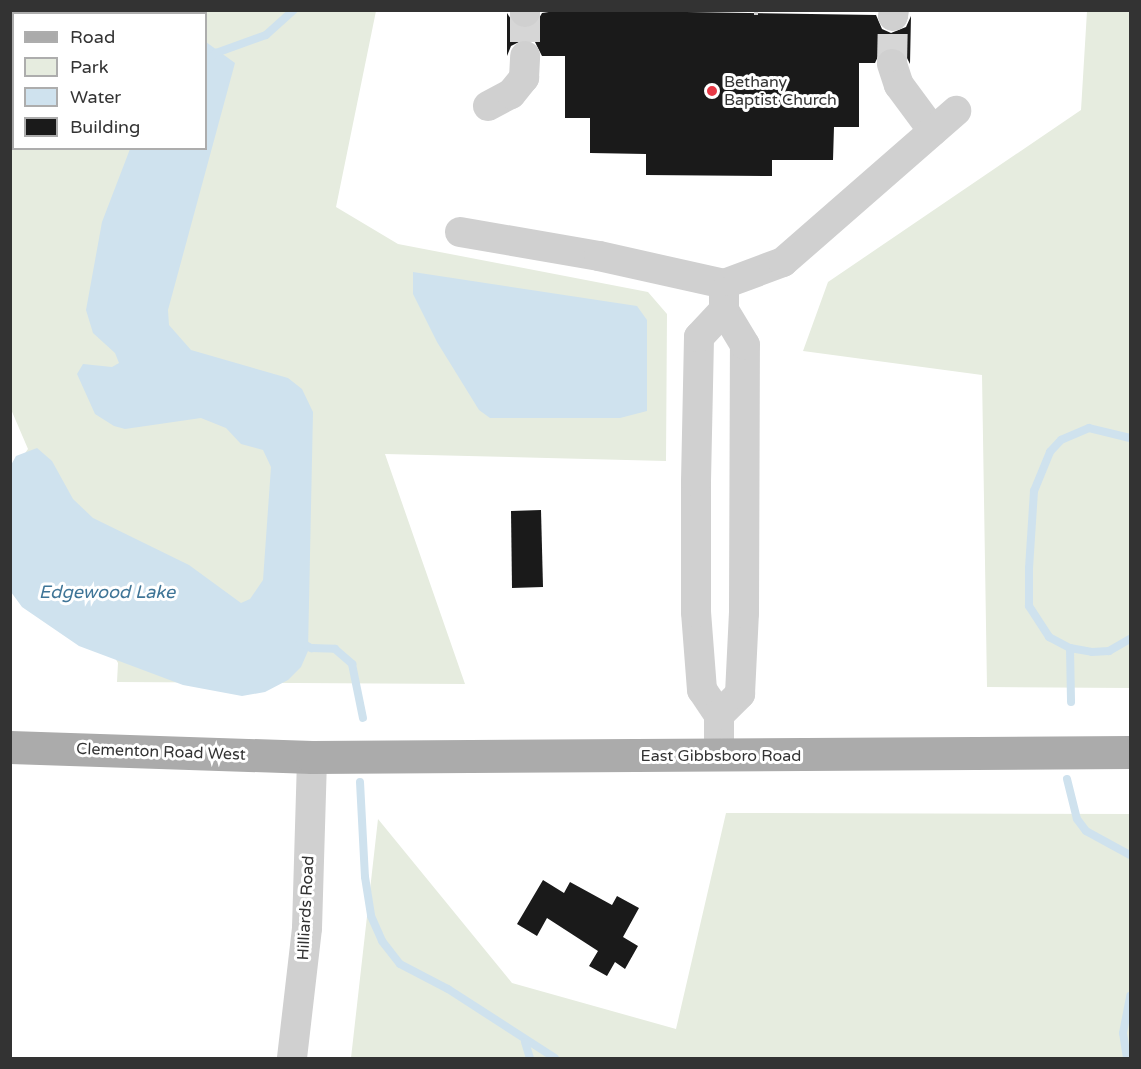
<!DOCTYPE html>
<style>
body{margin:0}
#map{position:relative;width:1141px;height:1069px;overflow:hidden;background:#fff;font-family:"Varela Round",sans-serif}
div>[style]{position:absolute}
.green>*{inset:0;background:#e6ecdf}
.water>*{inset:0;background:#cfe2ee}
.stream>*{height:8px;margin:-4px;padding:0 4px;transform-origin:4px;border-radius:4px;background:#cfe2ee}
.building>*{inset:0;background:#1a1a1a}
.minor-tunnel>*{height:30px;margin-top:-15px;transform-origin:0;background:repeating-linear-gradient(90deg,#d6d6d6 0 30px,transparent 0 45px)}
.path>*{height:4px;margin-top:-2px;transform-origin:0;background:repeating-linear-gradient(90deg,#cdcdcd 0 3px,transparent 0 6px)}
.minor>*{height:30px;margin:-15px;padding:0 15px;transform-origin:15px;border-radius:15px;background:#d0d0d0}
.major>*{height:33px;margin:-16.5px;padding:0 16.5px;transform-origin:16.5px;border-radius:16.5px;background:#ababab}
.dots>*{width:16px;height:16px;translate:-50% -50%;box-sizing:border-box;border:3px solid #fff;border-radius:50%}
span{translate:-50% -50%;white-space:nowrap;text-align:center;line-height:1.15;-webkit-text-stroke:6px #fff;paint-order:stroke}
.poi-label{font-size:16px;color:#333}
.left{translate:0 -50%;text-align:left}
.street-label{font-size:16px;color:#333}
.water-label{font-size:18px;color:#3f7597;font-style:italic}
.frame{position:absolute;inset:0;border:12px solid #333;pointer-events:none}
.legend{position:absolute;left:12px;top:12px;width:195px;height:138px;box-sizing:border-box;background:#fff;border:2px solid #adadad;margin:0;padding:8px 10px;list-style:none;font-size:18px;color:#333}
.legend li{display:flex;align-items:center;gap:12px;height:30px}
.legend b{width:30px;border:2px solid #adadad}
</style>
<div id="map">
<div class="green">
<i style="clip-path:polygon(evenodd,11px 11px,376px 11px,336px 207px,398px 244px,648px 292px,667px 314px,666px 461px,385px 454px,465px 684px,117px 682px,118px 663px,11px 473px,28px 449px,10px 407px,11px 11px,14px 14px,206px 14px,206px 148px,14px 148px,14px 14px)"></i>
<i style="clip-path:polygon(1087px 11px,1130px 11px,1130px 688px,987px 687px,982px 375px,803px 351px,828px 282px,1081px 110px)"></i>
<i style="clip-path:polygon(726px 813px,1130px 814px,1130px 1058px,351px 1058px,378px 819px,512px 983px,676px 1029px)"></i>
</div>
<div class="water">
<i style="clip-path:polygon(206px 42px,235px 63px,168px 310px,169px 325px,191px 350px,288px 378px,302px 389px,313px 412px,308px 651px,301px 667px,288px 680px,265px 692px,242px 696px,183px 685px,79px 646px,22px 607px,11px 592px,11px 465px,16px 456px,37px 448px,52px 461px,73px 499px,93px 518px,189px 565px,241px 603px,250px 599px,263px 580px,271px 467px,263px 450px,241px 444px,226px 428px,201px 418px,125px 429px,114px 426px,95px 414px,77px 374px,83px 364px,112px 367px,119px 363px,115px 353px,93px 333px,86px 310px,102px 222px,130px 149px,206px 148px)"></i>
<i style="clip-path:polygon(413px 272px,637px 306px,647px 320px,647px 411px,620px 418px,490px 418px,479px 410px,437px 342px,413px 294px)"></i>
</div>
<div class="stream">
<i style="left:206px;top:61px;width:13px;rotate:-39deg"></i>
<i style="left:216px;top:53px;width:53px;rotate:-19.8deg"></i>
<i style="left:266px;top:35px;width:38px;rotate:-42deg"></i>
<i style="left:1130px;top:438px;width:42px;rotate:-166.3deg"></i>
<i style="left:1089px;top:428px;width:30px;rotate:157deg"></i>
<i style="left:1061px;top:440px;width:16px;rotate:133deg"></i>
<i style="left:1050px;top:452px;width:42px;rotate:112.3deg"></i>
<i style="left:1034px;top:491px;width:77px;rotate:93.7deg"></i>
<i style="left:1029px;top:568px;width:38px;rotate:90deg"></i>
<i style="left:1029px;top:606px;width:37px;rotate:57deg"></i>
<i style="left:1049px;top:637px;width:24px;rotate:28deg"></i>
<i style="left:1070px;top:648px;width:22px;rotate:10deg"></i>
<i style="left:1092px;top:652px;width:17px;rotate:-3deg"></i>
<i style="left:1109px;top:651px;width:24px;rotate:-30deg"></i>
<i style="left:300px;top:642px;width:13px;rotate:29deg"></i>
<i style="left:311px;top:648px;width:24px;rotate:2deg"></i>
<i style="left:335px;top:649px;width:23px;rotate:41deg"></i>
<i style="left:352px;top:664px;width:55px;rotate:78.5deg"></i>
<i style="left:1070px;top:648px;width:54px;rotate:88.9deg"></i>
<i style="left:1067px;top:779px;width:41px;rotate:76deg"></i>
<i style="left:1077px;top:819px;width:15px;rotate:53deg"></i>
<i style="left:1086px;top:831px;width:50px;rotate:28.6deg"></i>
<i style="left:360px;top:782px;width:95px;rotate:87deg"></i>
<i style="left:365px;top:877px;width:39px;rotate:81deg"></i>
<i style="left:371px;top:916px;width:27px;rotate:66deg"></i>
<i style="left:382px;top:941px;width:29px;rotate:52deg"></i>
<i style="left:400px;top:964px;width:54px;rotate:27.5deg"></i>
<i style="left:448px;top:989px;width:127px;rotate:32.8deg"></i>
<i style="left:525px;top:1042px;width:17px;rotate:73deg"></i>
<i style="left:1127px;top:1058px;width:25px;rotate:-99deg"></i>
<i style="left:1123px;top:1033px;width:38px;rotate:-79deg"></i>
</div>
<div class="building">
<i style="clip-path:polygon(562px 10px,876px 15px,882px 29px,891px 33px,906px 27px,911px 16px,910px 64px,904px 52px,895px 47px,880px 52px,875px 63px,859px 63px,859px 127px,834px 127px,833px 160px,772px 160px,772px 176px,646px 175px,646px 154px,590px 153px,590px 118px,565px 118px,565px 56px,542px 56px,535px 42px,525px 39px,511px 46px,507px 56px,507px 13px,516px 27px,526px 29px,534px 27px,542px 13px)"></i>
<i style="clip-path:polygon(541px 510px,543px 587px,512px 588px,511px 511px)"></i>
<i style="clip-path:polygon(543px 880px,564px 893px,570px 882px,612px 905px,617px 896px,639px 908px,623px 937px,638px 946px,625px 969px,615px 962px,607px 976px,589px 966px,598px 951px,547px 918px,537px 936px,517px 924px)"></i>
</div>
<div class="minor-tunnel">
<i style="left:525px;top:12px;width:44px;rotate:90deg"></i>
<i style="left:892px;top:64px;width:48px;rotate:-88.8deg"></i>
</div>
<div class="path">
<i style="left:756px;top:15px;width:5px;rotate:-90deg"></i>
</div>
<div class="minor">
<i style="left:525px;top:10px;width:2px;rotate:90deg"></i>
<i style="left:893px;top:16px;width:6px;rotate:-81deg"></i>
<i style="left:892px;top:64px;width:22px;rotate:72deg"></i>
<i style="left:899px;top:85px;width:57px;rotate:53.5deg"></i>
<i style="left:488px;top:106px;width:26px;rotate:-28deg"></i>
<i style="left:511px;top:94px;width:21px;rotate:-51deg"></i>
<i style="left:524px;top:78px;width:22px;rotate:-87deg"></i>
<i style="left:460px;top:232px;width:141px;rotate:9.8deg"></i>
<i style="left:599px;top:256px;width:128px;rotate:12.6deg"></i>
<i style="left:724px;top:284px;width:63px;rotate:-20.4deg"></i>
<i style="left:783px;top:262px;width:230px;rotate:-41.1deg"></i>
<i style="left:719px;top:715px;width:30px;rotate:-45deg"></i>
<i style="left:740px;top:694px;width:81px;rotate:-87.2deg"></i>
<i style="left:744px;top:613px;width:268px;rotate:-89.8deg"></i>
<i style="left:745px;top:345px;width:41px;rotate:-121deg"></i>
<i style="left:724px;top:310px;width:18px;rotate:-90deg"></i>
<i style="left:719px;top:756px;width:41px;rotate:-90deg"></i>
<i style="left:719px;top:715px;width:30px;rotate:-124deg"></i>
<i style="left:702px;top:690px;width:78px;rotate:-94.4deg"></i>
<i style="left:696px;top:612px;width:131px;rotate:-90deg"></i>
<i style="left:696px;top:481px;width:144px;rotate:-88.8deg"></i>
<i style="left:699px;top:337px;width:37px;rotate:-47deg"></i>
<i style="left:292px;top:1058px;width:131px;rotate:-83.4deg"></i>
<i style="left:307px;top:928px;width:171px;rotate:-88.3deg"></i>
</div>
<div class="major">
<i style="left:10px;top:747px;width:302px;rotate:1.9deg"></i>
<i style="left:312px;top:757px;width:818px;rotate:-0.35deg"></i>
</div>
<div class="dots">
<i style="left:712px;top:91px;background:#e63946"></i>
</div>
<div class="poi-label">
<span class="left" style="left:724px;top:91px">Bethany<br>Baptist Church</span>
</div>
<div class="street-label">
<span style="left:161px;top:752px;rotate:2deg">Clementon Road West</span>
<span style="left:721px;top:756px">East Gibbsboro Road</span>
<span style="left:306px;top:908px;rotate:-87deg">Hilliards Road</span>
</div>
<div class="water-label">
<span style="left:107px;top:592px">Edgewood Lake</span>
</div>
<div class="frame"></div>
<ul class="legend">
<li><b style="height:8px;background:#ababab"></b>Road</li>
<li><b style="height:16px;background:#e6ecdf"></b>Park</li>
<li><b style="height:16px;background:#cfe2ee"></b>Water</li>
<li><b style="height:16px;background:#1a1a1a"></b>Building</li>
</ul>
</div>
